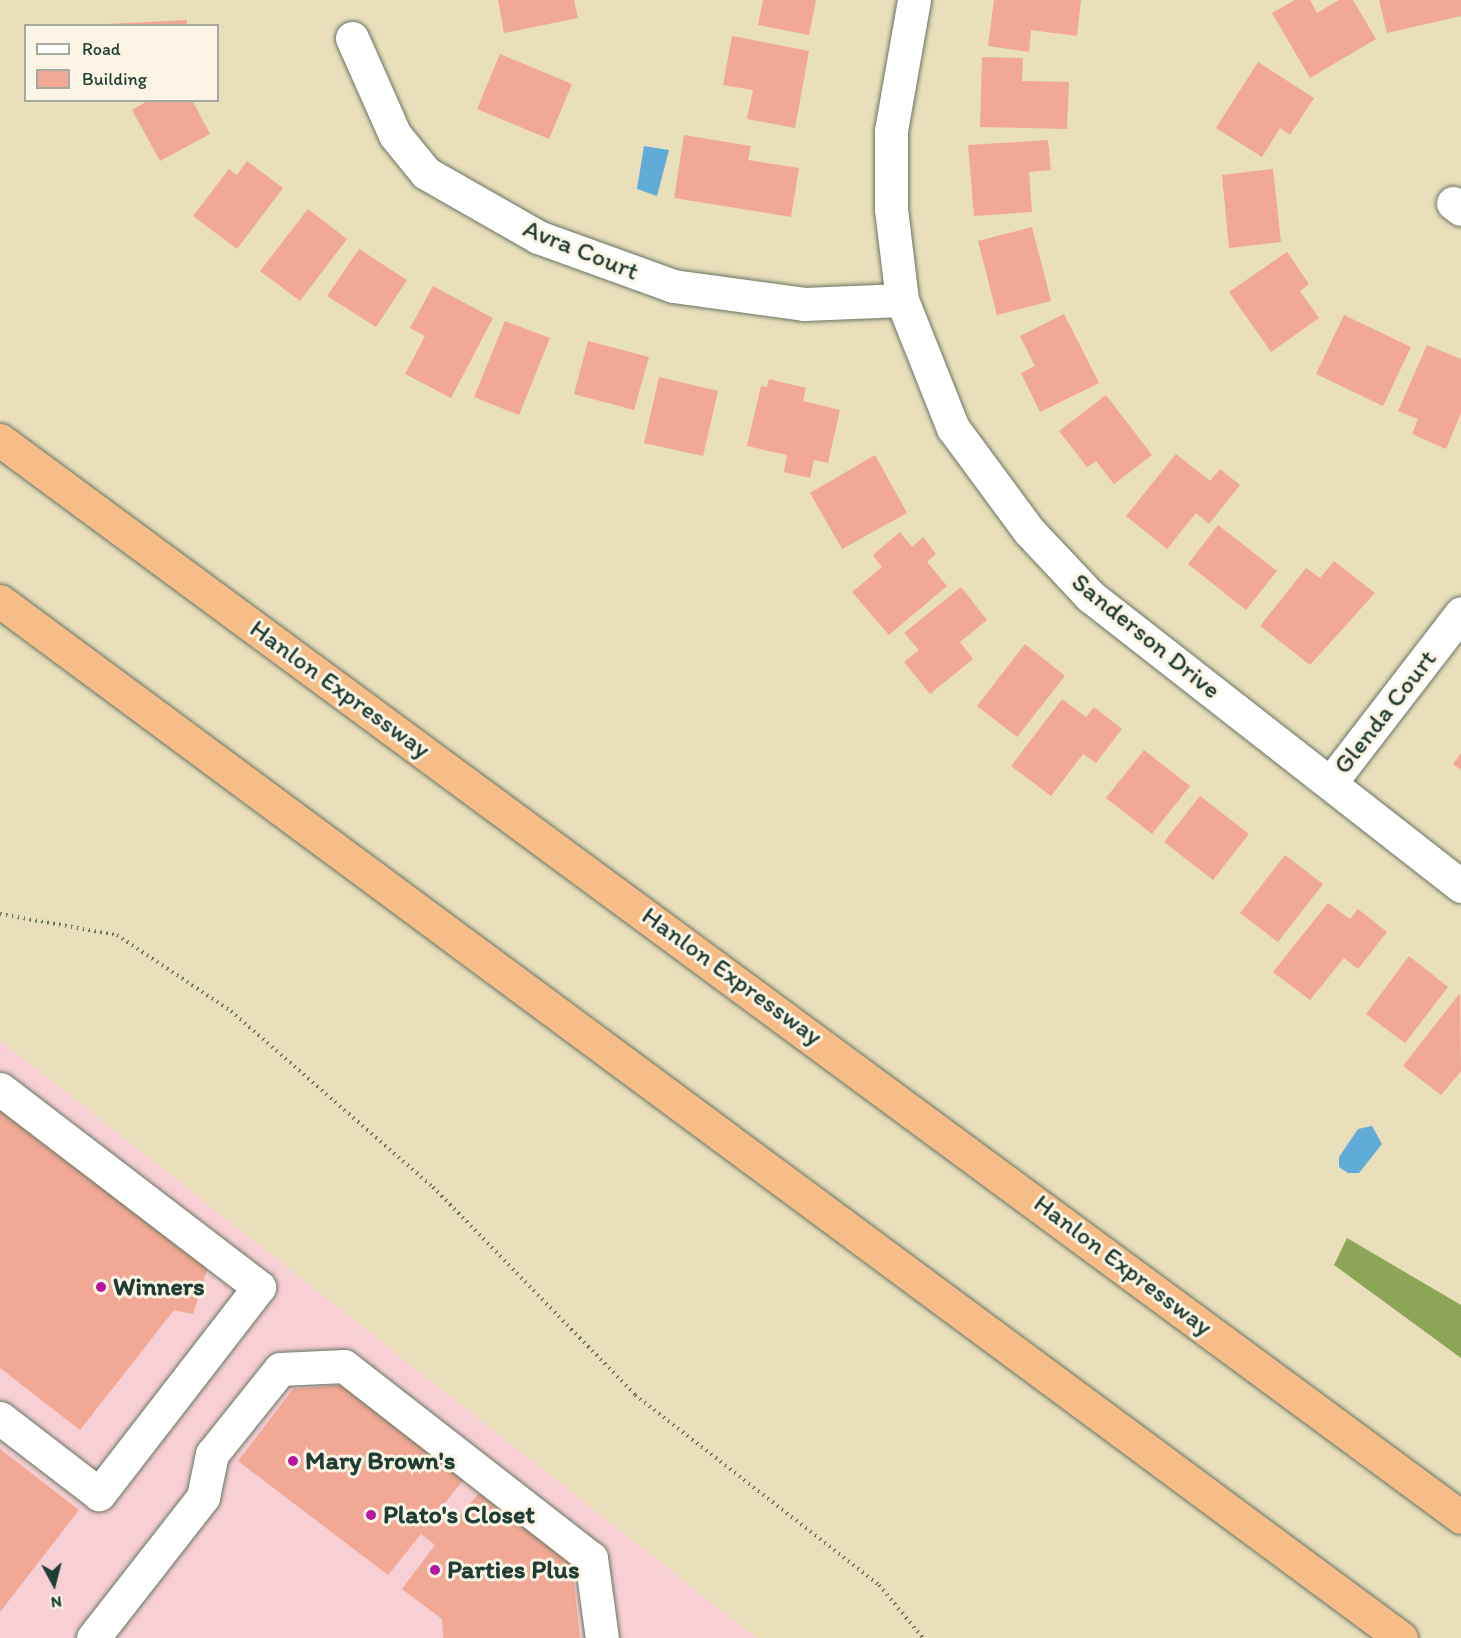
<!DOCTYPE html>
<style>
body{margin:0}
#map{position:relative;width:1461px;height:1638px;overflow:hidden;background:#eadfbb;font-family:Itim,sans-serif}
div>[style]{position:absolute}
.built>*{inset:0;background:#f7cfd4}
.forest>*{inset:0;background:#8ca556}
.water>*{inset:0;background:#61abd9}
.building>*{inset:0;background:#f1a894}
.path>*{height:4px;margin-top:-2px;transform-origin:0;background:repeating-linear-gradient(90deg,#667663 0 1.5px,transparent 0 6px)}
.roads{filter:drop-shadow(0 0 2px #667663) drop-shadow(0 0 2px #667663)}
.minor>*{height:33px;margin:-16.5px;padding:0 16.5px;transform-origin:16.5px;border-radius:16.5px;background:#fff}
.highway>*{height:33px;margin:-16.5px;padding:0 16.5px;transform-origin:16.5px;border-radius:16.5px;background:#f7bd88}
.dots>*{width:16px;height:16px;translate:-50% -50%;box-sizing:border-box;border:3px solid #fcf5e5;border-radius:50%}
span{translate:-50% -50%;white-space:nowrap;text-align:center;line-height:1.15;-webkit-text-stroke:6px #fcf5e5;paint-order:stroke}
.street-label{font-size:26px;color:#1f3d34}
.poi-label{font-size:26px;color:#1f3d34;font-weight:700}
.left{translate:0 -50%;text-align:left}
.legend{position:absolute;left:24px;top:24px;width:195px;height:78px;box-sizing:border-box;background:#fcf5e5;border:2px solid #a4ab9e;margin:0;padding:8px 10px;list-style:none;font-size:18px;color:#1f3d34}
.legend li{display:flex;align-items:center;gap:12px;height:30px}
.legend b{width:30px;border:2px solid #a4ab9e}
.north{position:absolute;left:24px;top:1554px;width:60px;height:60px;-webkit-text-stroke:4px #fcf5e5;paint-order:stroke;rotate:173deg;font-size:16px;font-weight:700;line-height:24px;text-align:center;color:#1f3d34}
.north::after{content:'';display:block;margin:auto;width:21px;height:27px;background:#1f3d34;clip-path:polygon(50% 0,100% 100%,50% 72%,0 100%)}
</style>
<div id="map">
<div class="built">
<i style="clip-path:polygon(0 1040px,713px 1604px,757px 1638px,0 1638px)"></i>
</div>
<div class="forest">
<i style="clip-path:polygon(1347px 1238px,1461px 1305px,1461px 1358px,1334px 1265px)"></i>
</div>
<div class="water">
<i style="clip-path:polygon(644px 146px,669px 150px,657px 196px,637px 189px)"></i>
<i style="clip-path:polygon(1372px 1126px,1382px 1144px,1359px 1173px,1348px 1173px,1339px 1167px,1339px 1157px,1358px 1129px)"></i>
</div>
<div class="building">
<i style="clip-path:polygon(498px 0,574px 0,578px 18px,504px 33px)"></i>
<i style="clip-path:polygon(763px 0,816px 0,809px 35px,758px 25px)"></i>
<i style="clip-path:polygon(994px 0,1081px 0,1077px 36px,1031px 30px,1029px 52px,988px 46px)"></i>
<i style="clip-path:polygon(1295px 0,1310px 0,1317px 13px,1339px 0,1353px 0,1376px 39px,1310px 78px,1272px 13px)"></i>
<i style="clip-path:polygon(1379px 0,1461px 0,1461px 16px,1387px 33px)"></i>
<i style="clip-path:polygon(187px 20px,187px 26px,107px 26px,107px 24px)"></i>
<i style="clip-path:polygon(732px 36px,809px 51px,795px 128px,747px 119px,753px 90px,723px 85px)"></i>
<i style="clip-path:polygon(500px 54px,572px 84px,549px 139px,477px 109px)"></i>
<i style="clip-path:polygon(982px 57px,1023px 58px,1022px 81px,1069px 82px,1067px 129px,980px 127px)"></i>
<i style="clip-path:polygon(1258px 62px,1314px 98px,1290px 135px,1280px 128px,1262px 157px,1216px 128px)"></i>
<i style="clip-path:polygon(149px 100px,192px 100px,210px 134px,160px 161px,132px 110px)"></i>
<i style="clip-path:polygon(684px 135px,751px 146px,748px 160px,799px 168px,791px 217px,674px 198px)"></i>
<i style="clip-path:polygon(1048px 140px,1051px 170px,1029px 172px,1032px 212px,974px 216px,968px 145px)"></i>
<i style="clip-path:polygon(247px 161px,283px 188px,237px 249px,193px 216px,229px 169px,237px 175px)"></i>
<i style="clip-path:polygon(1273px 169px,1281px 242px,1229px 248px,1222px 175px)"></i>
<i style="clip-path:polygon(308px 209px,347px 239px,300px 301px,260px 271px)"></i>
<i style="clip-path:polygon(1032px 227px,1051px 301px,997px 315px,978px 241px)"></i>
<i style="clip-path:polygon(359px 249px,407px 280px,376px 327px,327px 296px)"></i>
<i style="clip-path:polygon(1287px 252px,1309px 284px,1300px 291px,1319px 318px,1271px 352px,1229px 292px)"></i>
<i style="clip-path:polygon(433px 286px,493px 318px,451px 398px,405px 374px,425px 336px,410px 328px)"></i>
<i style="clip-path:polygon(1064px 314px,1099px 383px,1040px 412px,1021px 373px,1035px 366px,1020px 336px)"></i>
<i style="clip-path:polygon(1344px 315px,1411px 347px,1383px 406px,1316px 374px)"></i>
<i style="clip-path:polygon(505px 321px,550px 338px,519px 415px,474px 397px)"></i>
<i style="clip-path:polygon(588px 341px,649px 357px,634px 410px,574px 394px)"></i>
<i style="clip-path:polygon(1427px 345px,1461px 359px,1461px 413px,1446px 449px,1412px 434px,1418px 419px,1398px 411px)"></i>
<i style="clip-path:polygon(659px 377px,718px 391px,703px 456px,644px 443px)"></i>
<i style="clip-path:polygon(769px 379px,806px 388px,803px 401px,840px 410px,828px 463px,814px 460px,810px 478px,784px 472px,787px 455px,747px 446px,761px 386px,767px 387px)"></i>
<i style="clip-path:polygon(1106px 395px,1152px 455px,1114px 484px,1096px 461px,1087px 467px,1059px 431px)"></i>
<i style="clip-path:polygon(1176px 454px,1210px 481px,1220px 469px,1240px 485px,1209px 524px,1196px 513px,1167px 549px,1126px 516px)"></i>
<i style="clip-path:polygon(875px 455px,907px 513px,842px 549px,810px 493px)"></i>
<i style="clip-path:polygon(1218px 525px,1277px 571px,1246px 610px,1188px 564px)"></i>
<i style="clip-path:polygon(900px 532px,912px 547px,923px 537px,936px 554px,927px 562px,947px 586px,889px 635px,852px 592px,882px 567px,873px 555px)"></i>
<i style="clip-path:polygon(1334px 561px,1375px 593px,1310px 665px,1260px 626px,1306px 568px,1320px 578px)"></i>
<i style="clip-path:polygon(961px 587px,987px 620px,960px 642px,973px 659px,930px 694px,904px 662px,919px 650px,904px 633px)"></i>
<i style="clip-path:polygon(1025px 644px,1065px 676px,1017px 737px,977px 706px)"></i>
<i style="clip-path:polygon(1062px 699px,1086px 717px,1094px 707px,1122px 729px,1096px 763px,1083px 754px,1051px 796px,1011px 766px)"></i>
<i style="clip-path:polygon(1144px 750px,1190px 786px,1152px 834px,1106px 798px)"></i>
<i style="clip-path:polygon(1461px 753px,1461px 770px,1453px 764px)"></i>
<i style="clip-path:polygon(1200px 796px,1249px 834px,1213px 880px,1164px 842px)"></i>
<i style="clip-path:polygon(1285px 855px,1323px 884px,1278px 942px,1240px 913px)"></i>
<i style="clip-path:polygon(1328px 903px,1350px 919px,1358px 909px,1387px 932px,1358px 969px,1344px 958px,1310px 1000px,1273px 972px)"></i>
<i style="clip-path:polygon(1409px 956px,1448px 987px,1405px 1043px,1366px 1014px)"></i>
<i style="clip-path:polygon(1460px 993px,1461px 1071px,1441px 1095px,1403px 1066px)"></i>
<i style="clip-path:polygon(0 1102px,209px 1264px,193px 1314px,174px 1310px,80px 1430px,0 1368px)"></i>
<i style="clip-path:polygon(341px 1385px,464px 1479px,437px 1513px,452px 1525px,479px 1493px,572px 1564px,580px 1638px,443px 1638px,442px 1619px,402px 1589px,435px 1545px,421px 1534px,388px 1575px,238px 1461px,293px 1389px)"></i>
<i style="clip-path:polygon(0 1449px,79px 1510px,0 1612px)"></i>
</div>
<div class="path">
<i style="left:0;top:914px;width:119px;rotate:10.2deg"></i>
<i style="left:117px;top:935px;width:137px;rotate:33.7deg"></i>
<i style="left:231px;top:1011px;width:268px;rotate:41.1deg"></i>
<i style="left:433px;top:1187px;width:290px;rotate:45.8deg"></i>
<i style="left:635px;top:1395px;width:309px;rotate:37.9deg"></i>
<i style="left:879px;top:1585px;width:69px;rotate:50.3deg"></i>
</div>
<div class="roads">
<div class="minor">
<i style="left:914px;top:0;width:132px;rotate:100deg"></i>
<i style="left:891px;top:130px;width:79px;rotate:90deg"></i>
<i style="left:891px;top:209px;width:92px;rotate:83.1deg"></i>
<i style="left:902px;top:300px;width:138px;rotate:68.3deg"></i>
<i style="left:953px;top:428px;width:128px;rotate:53.6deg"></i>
<i style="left:1029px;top:531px;width:89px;rotate:46.8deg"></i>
<i style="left:1090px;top:596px;width:471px;rotate:38deg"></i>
<i style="left:352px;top:38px;width:106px;rotate:66.1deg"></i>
<i style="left:395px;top:135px;width:49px;rotate:50.8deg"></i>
<i style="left:426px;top:173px;width:129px;rotate:29.7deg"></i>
<i style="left:538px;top:237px;width:144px;rotate:19.9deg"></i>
<i style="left:673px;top:286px;width:132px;rotate:7.8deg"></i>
<i style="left:804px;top:304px;width:98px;rotate:-2.3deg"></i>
<i style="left:1453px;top:203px;width:10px;rotate:37deg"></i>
<i style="left:1331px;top:782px;width:213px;rotate:-52.4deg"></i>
<i style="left:0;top:1089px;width:326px;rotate:37.4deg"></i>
<i style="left:259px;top:1287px;width:262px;rotate:127.7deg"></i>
<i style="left:99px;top:1494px;width:125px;rotate:-142.5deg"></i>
<i style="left:93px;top:1638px;width:179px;rotate:-52deg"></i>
<i style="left:203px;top:1497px;width:44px;rotate:-78.2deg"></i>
<i style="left:212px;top:1454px;width:109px;rotate:-51.3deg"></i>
<i style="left:280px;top:1369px;width:64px;rotate:-2.7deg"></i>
<i style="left:344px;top:1366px;width:313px;rotate:37.9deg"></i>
<i style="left:591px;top:1558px;width:81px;rotate:82.2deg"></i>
</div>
<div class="highway">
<i style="left:0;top:440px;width:1815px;rotate:36.4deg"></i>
<i style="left:0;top:601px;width:1743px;rotate:36.51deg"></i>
</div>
</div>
<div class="dots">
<i style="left:101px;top:1287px;background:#b5179e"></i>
<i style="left:293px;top:1461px;background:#b5179e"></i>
<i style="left:371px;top:1515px;background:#b5179e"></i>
<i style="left:435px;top:1570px;background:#b5179e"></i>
</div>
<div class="street-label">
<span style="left:581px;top:250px;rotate:22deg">Avra Court</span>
<span style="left:1146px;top:636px;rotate:39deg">Sanderson Drive</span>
<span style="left:340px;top:689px;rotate:36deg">Hanlon Expressway</span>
<span style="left:1385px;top:712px;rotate:-52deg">Glenda Court</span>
<span style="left:732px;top:976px;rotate:36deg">Hanlon Expressway</span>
<span style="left:1123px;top:1265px;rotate:37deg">Hanlon Expressway</span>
</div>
<div class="poi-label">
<span class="left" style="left:113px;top:1287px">Winners</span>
<span class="left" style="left:305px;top:1461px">Mary Brown's</span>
<span class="left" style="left:383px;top:1515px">Plato's Closet</span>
<span class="left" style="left:447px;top:1570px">Parties Plus</span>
</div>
<ul class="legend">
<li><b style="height:8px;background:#fff"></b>Road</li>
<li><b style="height:16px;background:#f1a894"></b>Building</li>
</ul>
<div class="north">N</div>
</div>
